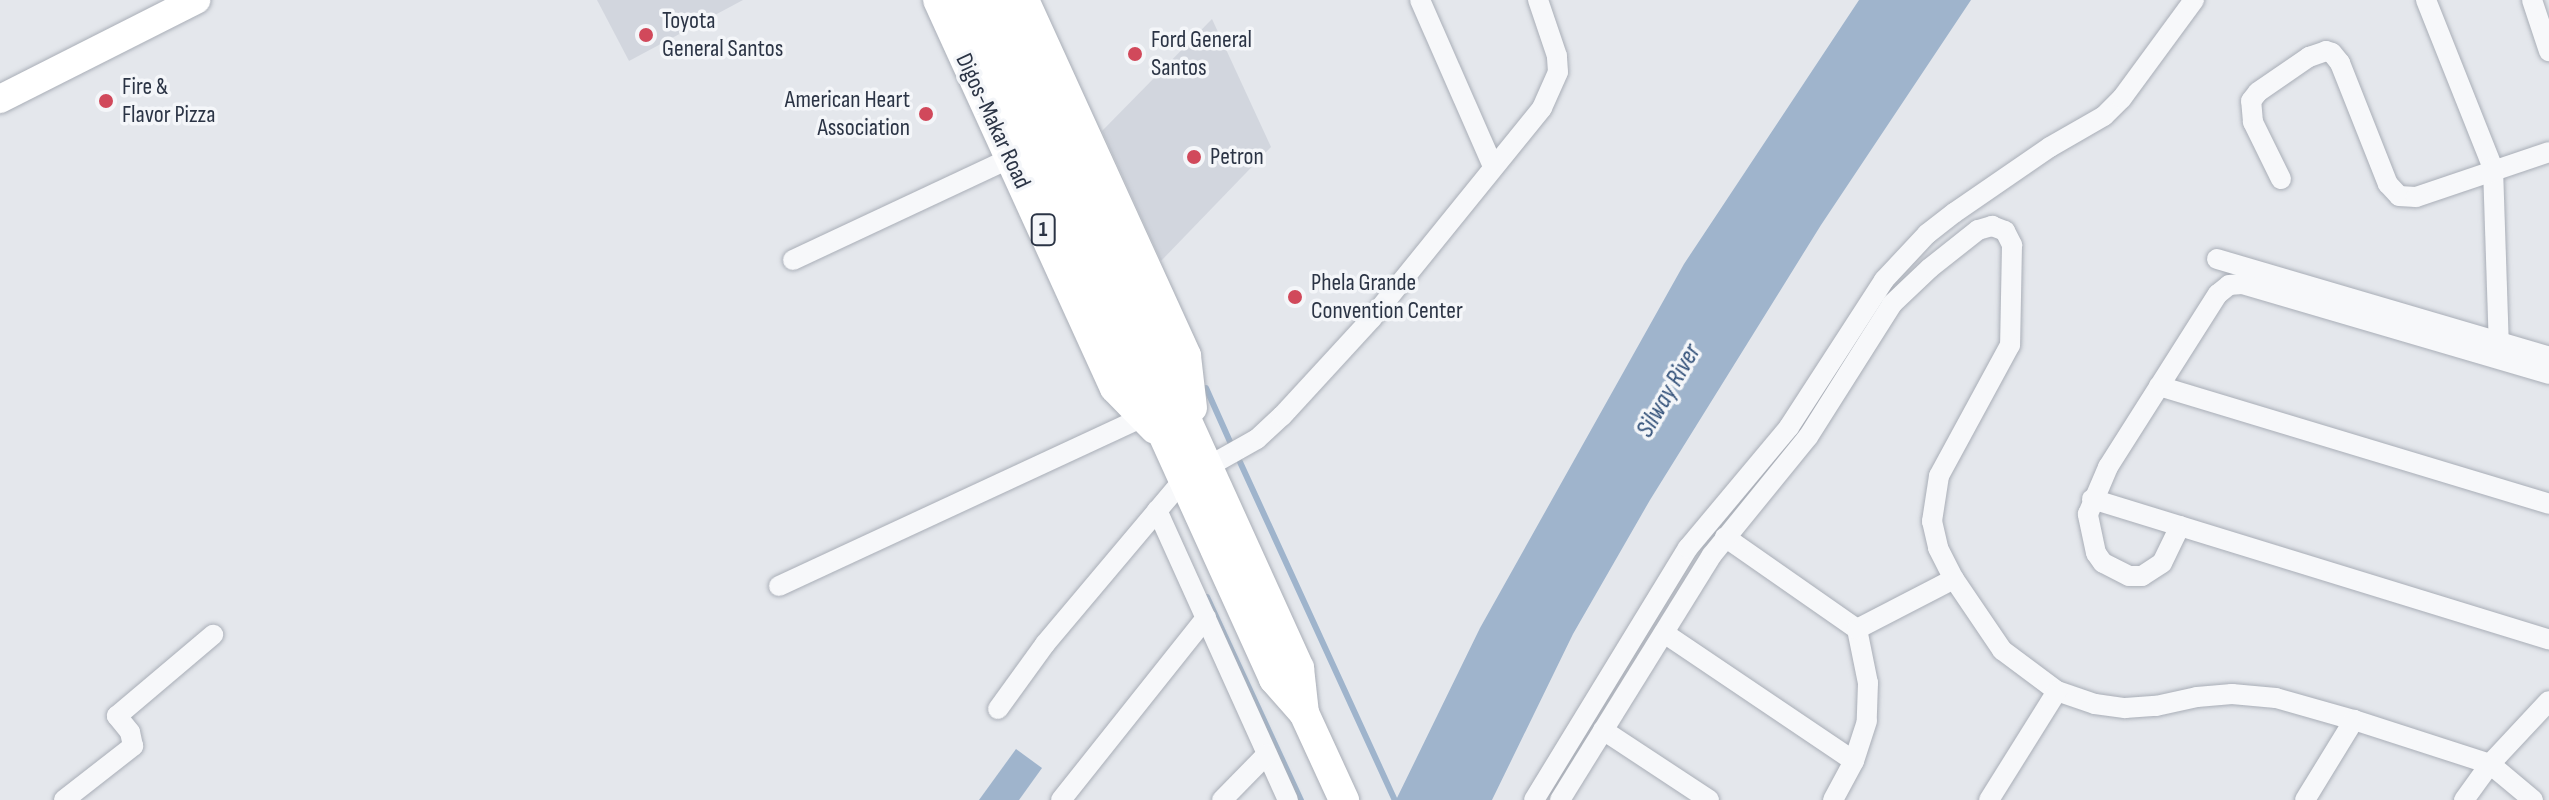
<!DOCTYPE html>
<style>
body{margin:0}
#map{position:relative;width:2549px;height:800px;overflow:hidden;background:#e4e7ec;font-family:"Sofia Sans Condensed",sans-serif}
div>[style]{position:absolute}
.built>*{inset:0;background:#d2d6de}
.water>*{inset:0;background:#9fb4cc}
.stream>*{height:6px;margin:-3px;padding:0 3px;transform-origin:3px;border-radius:3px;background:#9fb4cc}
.roads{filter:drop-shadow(0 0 2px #a9aeb7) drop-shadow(0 0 2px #a9aeb7)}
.street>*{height:20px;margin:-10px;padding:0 10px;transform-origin:10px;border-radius:10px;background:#f7f8fa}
.secondary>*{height:28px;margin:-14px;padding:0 14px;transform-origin:14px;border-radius:14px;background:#fff}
.primary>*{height:30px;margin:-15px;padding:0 15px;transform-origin:15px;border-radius:15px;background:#fff}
.dots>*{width:22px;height:22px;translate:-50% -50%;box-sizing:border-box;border:4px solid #f4f6f9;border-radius:50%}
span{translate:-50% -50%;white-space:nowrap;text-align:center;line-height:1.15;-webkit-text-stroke:7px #f4f6f9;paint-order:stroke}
.shield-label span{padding:2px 6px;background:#f4f6f9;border:2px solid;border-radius:6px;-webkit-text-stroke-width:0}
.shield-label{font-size:22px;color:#2b3445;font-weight:700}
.poi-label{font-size:24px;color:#2b3445}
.left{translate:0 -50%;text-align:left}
.right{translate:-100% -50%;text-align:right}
.street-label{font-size:24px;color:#2b3445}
.water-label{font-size:26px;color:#34527a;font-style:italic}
</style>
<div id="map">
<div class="built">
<i style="clip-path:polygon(597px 0,743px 0,629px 61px)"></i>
<i style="clip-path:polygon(1212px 19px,1271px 147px,1161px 261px,1102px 131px)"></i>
</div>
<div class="water">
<i style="clip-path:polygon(1859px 0,1971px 0,1821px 225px,1650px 500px,1573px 634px,1492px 800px,1396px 800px,1480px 628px,1684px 264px)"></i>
<i style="clip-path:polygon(1016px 749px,1042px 768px,1019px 800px,979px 800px)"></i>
</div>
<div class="stream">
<i style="left:1206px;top:388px;width:61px;rotate:65.9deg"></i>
<i style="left:1240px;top:462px;width:372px;rotate:65.4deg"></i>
<i style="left:1207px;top:597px;width:224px;rotate:65.2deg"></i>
</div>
<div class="roads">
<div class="street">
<i style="left:1420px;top:0;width:181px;rotate:66.3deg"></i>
<i style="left:2426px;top:0;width:181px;rotate:68.3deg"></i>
<i style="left:2493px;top:168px;width:177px;rotate:88.1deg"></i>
<i style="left:2532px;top:0;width:54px;rotate:71.6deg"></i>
<i style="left:2281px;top:179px;width:64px;rotate:-116.2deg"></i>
<i style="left:2253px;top:122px;width:21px;rotate:-95deg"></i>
<i style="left:2251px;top:101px;width:11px;rotate:-52deg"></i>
<i style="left:2258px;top:92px;width:62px;rotate:-34.5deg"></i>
<i style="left:2309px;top:57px;width:18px;rotate:-19deg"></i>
<i style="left:2326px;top:51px;width:6px;rotate:18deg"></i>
<i style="left:2332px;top:53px;width:13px;rotate:51deg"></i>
<i style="left:2340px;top:63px;width:130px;rotate:68.4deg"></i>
<i style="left:2388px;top:184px;width:16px;rotate:47deg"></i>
<i style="left:2399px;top:196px;width:17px;rotate:3deg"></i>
<i style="left:2416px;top:197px;width:140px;rotate:-18.7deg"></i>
<i style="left:2217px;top:259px;width:346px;rotate:16.4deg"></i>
<i style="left:793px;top:260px;width:241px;rotate:-25.1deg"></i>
<i style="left:2159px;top:386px;width:407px;rotate:16.8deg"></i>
<i style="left:1209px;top:466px;width:55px;rotate:-29.4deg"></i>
<i style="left:1257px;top:439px;width:34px;rotate:-43deg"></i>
<i style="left:1282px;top:416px;width:133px;rotate:-47.4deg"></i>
<i style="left:1372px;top:318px;width:270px;rotate:-51deg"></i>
<i style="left:1542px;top:108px;width:39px;rotate:-66deg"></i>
<i style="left:1558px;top:72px;width:16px;rotate:-94deg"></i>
<i style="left:1557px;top:56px;width:59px;rotate:-108.7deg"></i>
<i style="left:2092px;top:499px;width:478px;rotate:17.1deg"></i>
<i style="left:1157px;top:510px;width:318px;rotate:65.7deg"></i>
<i style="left:2180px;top:526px;width:41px;rotate:115.9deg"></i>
<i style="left:2162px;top:563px;width:24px;rotate:147deg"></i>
<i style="left:2142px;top:576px;width:13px;rotate:180deg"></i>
<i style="left:2129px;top:576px;width:29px;rotate:-153deg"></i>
<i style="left:2103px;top:563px;width:12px;rotate:-125deg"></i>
<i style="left:2096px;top:553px;width:40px;rotate:-102deg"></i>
<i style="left:2088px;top:514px;width:51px;rotate:-66.9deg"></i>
<i style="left:2108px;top:467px;width:205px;rotate:-57.6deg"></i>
<i style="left:2218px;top:294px;width:14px;rotate:-39deg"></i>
<i style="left:2229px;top:285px;width:13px;rotate:-4deg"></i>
<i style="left:2242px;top:284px;width:320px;rotate:16.3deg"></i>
<i style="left:1725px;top:537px;width:161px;rotate:34.9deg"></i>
<i style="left:1857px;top:629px;width:55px;rotate:78.5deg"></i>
<i style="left:1868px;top:683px;width:38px;rotate:92deg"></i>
<i style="left:1867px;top:721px;width:42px;rotate:108deg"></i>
<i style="left:1854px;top:761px;width:44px;rotate:118.3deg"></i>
<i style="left:779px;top:586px;width:401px;rotate:-24.9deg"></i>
<i style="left:1857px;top:629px;width:109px;rotate:-27.3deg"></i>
<i style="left:1664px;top:633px;width:229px;rotate:34deg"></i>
<i style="left:998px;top:709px;width:80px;rotate:-54.1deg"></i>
<i style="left:1045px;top:644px;width:217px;rotate:-49.9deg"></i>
<i style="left:1603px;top:730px;width:127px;rotate:33.4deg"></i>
<i style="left:64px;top:800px;width:88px;rotate:-38deg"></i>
<i style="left:133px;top:746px;width:14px;rotate:-102deg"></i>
<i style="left:130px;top:732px;width:21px;rotate:-129deg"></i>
<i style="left:117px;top:716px;width:126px;rotate:-40.2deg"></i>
<i style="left:1061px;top:800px;width:233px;rotate:-51.5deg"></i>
<i style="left:1222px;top:800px;width:64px;rotate:-45.6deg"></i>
<i style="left:1534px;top:800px;width:295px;rotate:-58.6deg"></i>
<i style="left:1688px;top:548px;width:158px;rotate:-50.1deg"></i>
<i style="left:1789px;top:427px;width:175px;rotate:-57.1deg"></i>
<i style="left:1884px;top:280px;width:63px;rotate:-46.9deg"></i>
<i style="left:1927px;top:234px;width:34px;rotate:-38deg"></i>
<i style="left:1954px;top:213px;width:116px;rotate:-34.5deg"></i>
<i style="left:2050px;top:147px;width:62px;rotate:-29.9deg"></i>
<i style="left:2104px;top:116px;width:25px;rotate:-45deg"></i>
<i style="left:2122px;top:98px;width:122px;rotate:-53.7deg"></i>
<i style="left:1560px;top:800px;width:288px;rotate:-58.2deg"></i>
<i style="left:1712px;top:555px;width:152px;rotate:-50.9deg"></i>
<i style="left:1808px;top:437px;width:157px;rotate:-57.7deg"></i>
<i style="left:1892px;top:304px;width:52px;rotate:-43.5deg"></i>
<i style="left:1930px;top:268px;width:61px;rotate:-38.4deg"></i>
<i style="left:1978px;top:230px;width:15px;rotate:-16deg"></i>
<i style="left:1992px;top:226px;width:14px;rotate:21deg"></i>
<i style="left:2005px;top:231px;width:16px;rotate:63deg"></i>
<i style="left:2012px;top:245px;width:100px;rotate:91.1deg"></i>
<i style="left:2010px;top:345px;width:149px;rotate:118.5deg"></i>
<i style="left:1939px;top:476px;width:46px;rotate:98.8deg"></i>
<i style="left:1932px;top:521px;width:28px;rotate:77deg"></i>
<i style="left:1938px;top:548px;width:35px;rotate:63deg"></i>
<i style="left:1954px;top:579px;width:86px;rotate:55.9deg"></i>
<i style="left:2002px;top:650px;width:69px;rotate:36.7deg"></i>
<i style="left:2057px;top:691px;width:40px;rotate:18.9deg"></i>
<i style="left:2095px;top:704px;width:30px;rotate:8deg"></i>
<i style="left:2125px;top:708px;width:31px;rotate:-4deg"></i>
<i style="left:2156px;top:706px;width:42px;rotate:-12.4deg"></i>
<i style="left:2197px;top:697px;width:35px;rotate:-5deg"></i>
<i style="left:2232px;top:694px;width:44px;rotate:5.2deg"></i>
<i style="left:2276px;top:698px;width:81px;rotate:15.8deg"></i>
<i style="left:2354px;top:720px;width:143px;rotate:17.9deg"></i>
<i style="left:2490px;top:764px;width:56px;rotate:39.9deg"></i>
<i style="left:1989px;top:800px;width:128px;rotate:-58deg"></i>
<i style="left:2305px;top:800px;width:94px;rotate:-58.5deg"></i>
<i style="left:2464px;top:800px;width:44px;rotate:-54.2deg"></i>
<i style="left:2490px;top:764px;width:86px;rotate:-46.9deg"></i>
</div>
<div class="secondary">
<i style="left:0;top:99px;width:220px;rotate:-26.8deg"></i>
</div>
<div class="primary">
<i style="left:938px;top:0;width:426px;rotate:65.5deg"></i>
<i style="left:1115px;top:388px;width:57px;rotate:45.7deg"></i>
<i style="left:966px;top:0;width:746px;rotate:65.6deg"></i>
<i style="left:1274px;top:679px;width:45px;rotate:48.6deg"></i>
<i style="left:1304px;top:713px;width:96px;rotate:65.3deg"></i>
<i style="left:996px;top:0;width:734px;rotate:65.6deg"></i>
<i style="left:1299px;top:668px;width:45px;rotate:83.7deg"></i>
<i style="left:1024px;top:0;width:391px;rotate:65.5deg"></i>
<i style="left:1186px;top:356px;width:52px;rotate:83.4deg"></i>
</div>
</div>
<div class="dots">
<i style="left:646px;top:35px;background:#d1495b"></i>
<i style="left:1135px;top:54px;background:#d1495b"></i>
<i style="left:106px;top:101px;background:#d1495b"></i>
<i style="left:926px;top:114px;background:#d1495b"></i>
<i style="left:1194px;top:157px;background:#d1495b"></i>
<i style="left:1295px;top:297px;background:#d1495b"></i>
</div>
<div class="shield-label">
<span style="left:1043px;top:230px">1</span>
</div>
<div class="poi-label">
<span class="left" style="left:662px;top:35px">Toyota<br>General Santos</span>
<span class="left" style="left:1151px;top:54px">Ford General<br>Santos</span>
<span class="left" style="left:122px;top:101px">Fire &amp;<br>Flavor Pizza</span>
<span class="right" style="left:910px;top:114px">American Heart<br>Association</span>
<span class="left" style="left:1210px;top:157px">Petron</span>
<span class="left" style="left:1311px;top:297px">Phela Grande<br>Convention Center</span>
</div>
<div class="street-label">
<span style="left:993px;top:121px;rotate:65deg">Digos-Makar Road</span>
</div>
<div class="water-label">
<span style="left:1669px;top:391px;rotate:-60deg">Silway River</span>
</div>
</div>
